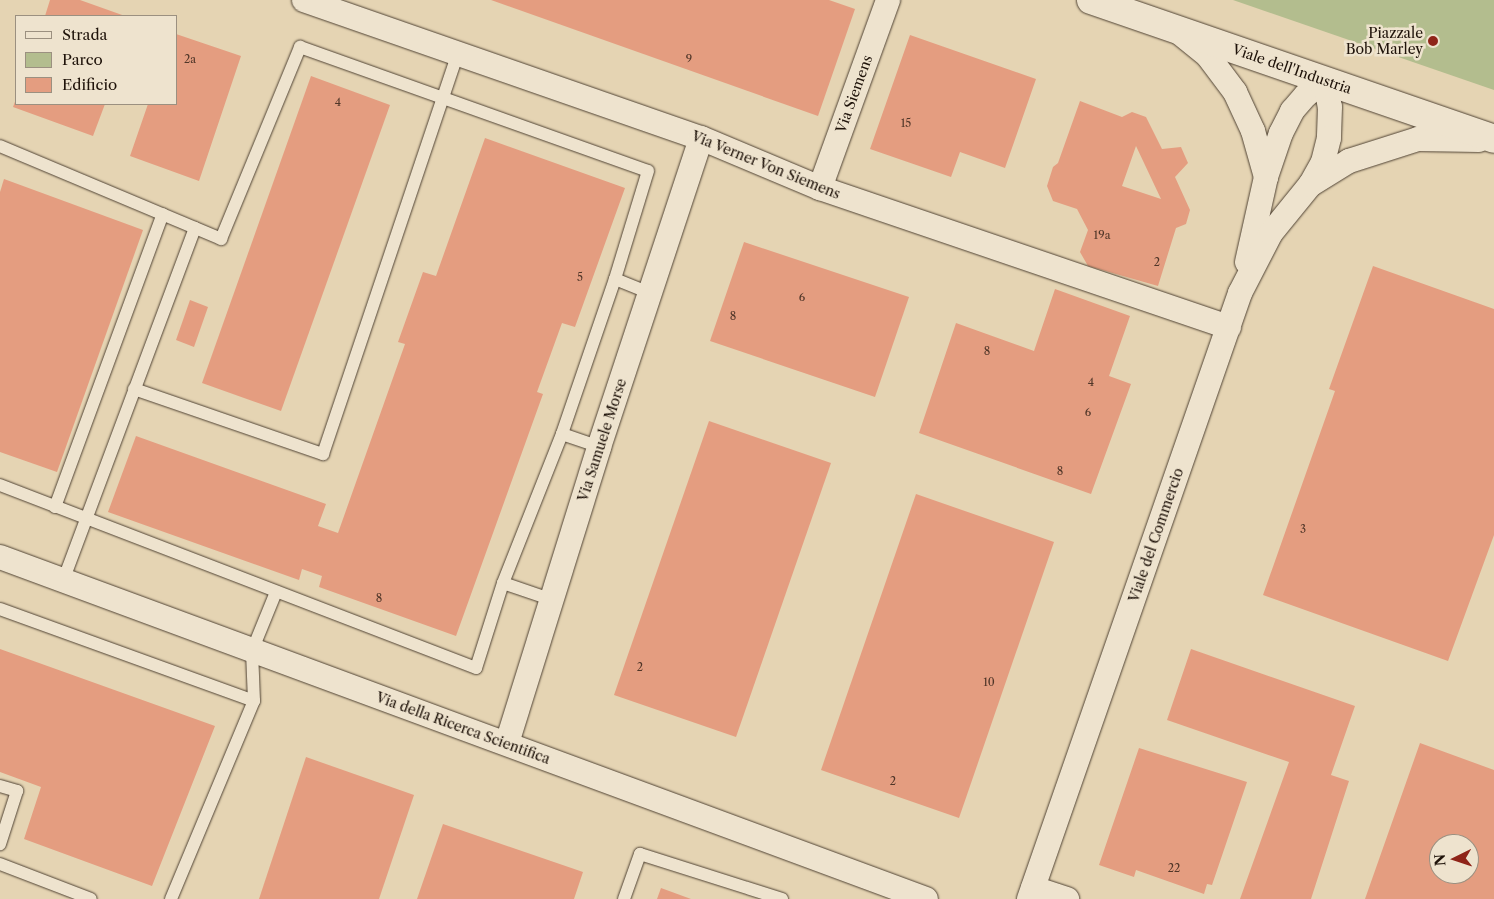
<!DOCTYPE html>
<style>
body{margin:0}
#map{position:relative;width:1494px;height:899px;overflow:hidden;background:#e5d4b3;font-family:"Libre Caslon Text",serif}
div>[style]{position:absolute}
.green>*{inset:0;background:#b3bd8e}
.building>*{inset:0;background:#e49d80}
.roads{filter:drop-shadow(0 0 1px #504334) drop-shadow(0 0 1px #504334)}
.lane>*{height:12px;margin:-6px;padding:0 6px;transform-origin:6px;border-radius:6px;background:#eee3ce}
.street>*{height:24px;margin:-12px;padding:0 12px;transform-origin:12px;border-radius:12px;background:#eee3ce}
.secondary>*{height:28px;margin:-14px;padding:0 14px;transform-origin:14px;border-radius:14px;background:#eee3ce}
.dots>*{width:14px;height:14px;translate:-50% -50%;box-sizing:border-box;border:2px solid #eee3ce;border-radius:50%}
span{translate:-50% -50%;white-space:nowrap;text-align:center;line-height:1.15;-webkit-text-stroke:5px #eee3ce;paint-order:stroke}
.number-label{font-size:11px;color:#503628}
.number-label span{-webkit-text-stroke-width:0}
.poi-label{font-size:14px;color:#1f130a}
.right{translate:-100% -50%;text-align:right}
.street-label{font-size:14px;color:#1f130a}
.legend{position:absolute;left:15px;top:15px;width:162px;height:90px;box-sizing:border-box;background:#eee3ce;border:1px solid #9b9080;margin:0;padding:6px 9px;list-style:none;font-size:15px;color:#1f130a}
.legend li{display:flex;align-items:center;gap:10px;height:25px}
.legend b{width:25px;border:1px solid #9b9080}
.north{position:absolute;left:1429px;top:834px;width:50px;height:50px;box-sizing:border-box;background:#eee3ce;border:1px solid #9b9080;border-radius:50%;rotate:266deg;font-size:14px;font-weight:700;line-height:20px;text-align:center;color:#1f130a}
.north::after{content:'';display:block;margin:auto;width:18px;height:22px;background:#8f2418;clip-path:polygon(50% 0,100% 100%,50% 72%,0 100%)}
</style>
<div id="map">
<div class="green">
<i style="clip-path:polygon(1233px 0,1494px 0,1494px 90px)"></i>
</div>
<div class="building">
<i style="clip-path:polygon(50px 0,80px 0,125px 16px,45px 16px)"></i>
<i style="clip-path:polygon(491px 0,829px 0,855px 9px,818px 116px)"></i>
<i style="clip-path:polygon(176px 34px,241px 56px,199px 181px,130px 156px,148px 104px,176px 104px)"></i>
<i style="clip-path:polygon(910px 35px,1036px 79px,1005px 168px,960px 152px,951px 177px,870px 149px)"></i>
<i style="clip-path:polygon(311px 76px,390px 105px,281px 411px,202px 383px)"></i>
<i style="clip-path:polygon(16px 99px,16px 104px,105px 104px,93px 136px,13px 107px)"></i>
<i style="clip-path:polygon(evenodd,1080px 101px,1122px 117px,1132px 112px,1146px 117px,1162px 149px,1181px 147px,1188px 163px,1175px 177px,1190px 210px,1186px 224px,1176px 228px,1158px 286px,1088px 266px,1080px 252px,1088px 230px,1077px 209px,1053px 201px,1047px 186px,1053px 167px,1058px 163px,1080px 101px,1136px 146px,1161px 199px,1122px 186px,1136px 146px)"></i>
<i style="clip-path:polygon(485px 138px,625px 188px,575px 327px,562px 323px,537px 392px,543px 394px,456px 636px,319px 587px,322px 576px,302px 569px,299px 580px,108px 512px,136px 436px,326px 504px,318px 526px,338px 533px,405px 344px,398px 342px,423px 272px,436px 276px)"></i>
<i style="clip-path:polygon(4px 179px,143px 230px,57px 472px,0 452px,0 192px)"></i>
<i style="clip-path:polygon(744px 242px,909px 297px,875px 397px,710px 341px)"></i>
<i style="clip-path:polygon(1373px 266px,1494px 309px,1494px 535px,1448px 661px,1263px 595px,1335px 391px,1329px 389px)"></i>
<i style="clip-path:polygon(1055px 289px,1130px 316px,1109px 376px,1131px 384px,1091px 494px,919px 433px,956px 323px,1034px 351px)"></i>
<i style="clip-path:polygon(190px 300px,208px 307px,194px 347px,176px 340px)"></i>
<i style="clip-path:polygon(709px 421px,831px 463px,736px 737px,614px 695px)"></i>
<i style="clip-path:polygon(916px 494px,1054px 542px,959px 818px,821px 770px)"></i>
<i style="clip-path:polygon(0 649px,215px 726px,152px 886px,24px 839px,41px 787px,0 772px)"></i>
<i style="clip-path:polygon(1191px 649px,1355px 706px,1331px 775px,1349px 781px,1311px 899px,1240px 899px,1289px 762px,1167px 720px)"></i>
<i style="clip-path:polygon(evenodd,1420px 743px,1494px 770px,1494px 899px,1365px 899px,1420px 743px,1439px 844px,1469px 844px,1469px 874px,1439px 874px,1439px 844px)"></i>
<i style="clip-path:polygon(1139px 748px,1247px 782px,1212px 885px,1207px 884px,1204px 894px,1136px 870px,1134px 877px,1099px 865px)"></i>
<i style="clip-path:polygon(306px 757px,414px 795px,379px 899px,259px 899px)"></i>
<i style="clip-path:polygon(443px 824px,583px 872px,574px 899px,417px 899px)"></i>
<i style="clip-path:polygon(661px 888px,691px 899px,657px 899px)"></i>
</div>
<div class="roads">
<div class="lane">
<i style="left:0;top:146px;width:240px;rotate:22.8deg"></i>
<i style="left:221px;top:239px;width:208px;rotate:-67.6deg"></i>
<i style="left:300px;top:47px;width:369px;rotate:19.6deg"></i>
<i style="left:648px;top:171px;width:113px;rotate:107deg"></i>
<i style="left:615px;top:279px;width:164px;rotate:108.9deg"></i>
<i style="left:562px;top:434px;width:160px;rotate:111.6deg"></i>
<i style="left:503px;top:583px;width:89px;rotate:107.6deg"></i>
<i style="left:476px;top:668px;width:510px;rotate:-158.97deg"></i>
<i style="left:615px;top:279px;width:38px;rotate:22deg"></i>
<i style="left:134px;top:389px;width:200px;rotate:19deg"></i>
<i style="left:323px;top:454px;width:423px;rotate:-71.4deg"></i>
<i style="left:562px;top:434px;width:39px;rotate:19deg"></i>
<i style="left:55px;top:507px;width:312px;rotate:-69.8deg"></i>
<i style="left:63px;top:581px;width:377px;rotate:-69.5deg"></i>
<i style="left:503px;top:583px;width:53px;rotate:18.8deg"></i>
<i style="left:0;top:609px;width:270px;rotate:19.9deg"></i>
<i style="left:0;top:786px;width:18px;rotate:16deg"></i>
<i style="left:17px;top:791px;width:56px;rotate:107.8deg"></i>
<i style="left:0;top:864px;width:97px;rotate:21deg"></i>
<i style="left:171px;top:899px;width:215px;rotate:-67.3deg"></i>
<i style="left:254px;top:701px;width:50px;rotate:-92.3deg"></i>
<i style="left:252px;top:651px;width:64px;rotate:-67.9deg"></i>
<i style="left:624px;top:899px;width:48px;rotate:-70.4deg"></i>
<i style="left:640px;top:854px;width:149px;rotate:17.6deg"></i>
</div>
<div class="street">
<i style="left:304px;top:0;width:420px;rotate:19.2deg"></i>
<i style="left:701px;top:138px;width:129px;rotate:22.8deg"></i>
<i style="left:820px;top:188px;width:432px;rotate:18.8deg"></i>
<i style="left:1181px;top:34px;width:35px;rotate:39deg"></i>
<i style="left:1208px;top:56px;width:45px;rotate:53.1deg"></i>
<i style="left:1235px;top:92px;width:43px;rotate:65.2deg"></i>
<i style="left:1253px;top:131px;width:48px;rotate:74.2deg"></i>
<i style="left:820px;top:188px;width:200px;rotate:-70.1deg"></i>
<i style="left:1247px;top:262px;width:87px;rotate:-77.4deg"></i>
<i style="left:1266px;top:177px;width:46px;rotate:-71.2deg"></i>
<i style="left:1281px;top:133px;width:25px;rotate:-63deg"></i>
<i style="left:1292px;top:111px;width:21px;rotate:-49deg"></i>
<i style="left:1306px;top:95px;width:24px;rotate:-38deg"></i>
<i style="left:1325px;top:80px;width:27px;rotate:80deg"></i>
<i style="left:1330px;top:107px;width:31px;rotate:92deg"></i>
<i style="left:1329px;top:138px;width:25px;rotate:104deg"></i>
<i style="left:1323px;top:162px;width:25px;rotate:119deg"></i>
<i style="left:0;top:557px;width:987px;rotate:20.27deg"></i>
<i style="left:507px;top:743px;width:310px;rotate:-72.7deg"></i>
<i style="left:599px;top:447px;width:325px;rotate:-71.7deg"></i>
<i style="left:1033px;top:888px;width:36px;rotate:18deg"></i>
<i style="left:1029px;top:899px;width:642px;rotate:-70.8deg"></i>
<i style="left:1240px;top:293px;width:68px;rotate:-62.7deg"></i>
<i style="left:1271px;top:233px;width:62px;rotate:-50.9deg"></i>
<i style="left:1310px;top:185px;width:46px;rotate:-31.6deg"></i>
<i style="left:1349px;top:161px;width:72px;rotate:-17.7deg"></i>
<i style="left:1418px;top:139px;width:61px;rotate:0.9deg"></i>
</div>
<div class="secondary">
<i style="left:1091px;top:0;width:426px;rotate:19deg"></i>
</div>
</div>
<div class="dots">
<i style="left:1433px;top:41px;background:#8f2418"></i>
</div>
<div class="number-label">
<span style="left:190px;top:59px">2a</span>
<span style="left:689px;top:59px">9</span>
<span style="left:338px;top:102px">4</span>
<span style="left:906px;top:123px">15</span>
<span style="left:1102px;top:235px">19a</span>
<span style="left:1157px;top:262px">2</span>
<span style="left:580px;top:277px">5</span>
<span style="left:802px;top:297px">6</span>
<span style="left:733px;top:316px">8</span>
<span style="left:987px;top:351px">8</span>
<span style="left:1091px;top:382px">4</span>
<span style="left:1088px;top:412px">6</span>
<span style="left:1060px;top:471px">8</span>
<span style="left:1303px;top:529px">3</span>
<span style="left:379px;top:598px">8</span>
<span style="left:640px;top:667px">2</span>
<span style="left:989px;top:682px">10</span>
<span style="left:893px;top:781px">2</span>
<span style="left:1174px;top:868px">22</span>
</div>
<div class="poi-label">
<span class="right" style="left:1423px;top:41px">Piazzale<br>Bob Marley</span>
</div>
<div class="street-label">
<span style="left:1292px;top:69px;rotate:19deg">Viale dell'Industria</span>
<span style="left:854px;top:94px;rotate:-70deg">Via Siemens</span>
<span style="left:766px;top:165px;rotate:22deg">Via Verner Von Siemens</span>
<span style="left:602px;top:440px;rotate:-72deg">Via Samuele Morse</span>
<span style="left:1156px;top:535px;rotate:-71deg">Viale del Commercio</span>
<span style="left:463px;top:728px;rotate:20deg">Via della Ricerca Scientifica</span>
</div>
<ul class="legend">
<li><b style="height:6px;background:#eee3ce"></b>Strada</li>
<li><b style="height:14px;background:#b3bd8e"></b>Parco</li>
<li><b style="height:14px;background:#e49d80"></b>Edificio</li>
</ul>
<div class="north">N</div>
</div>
